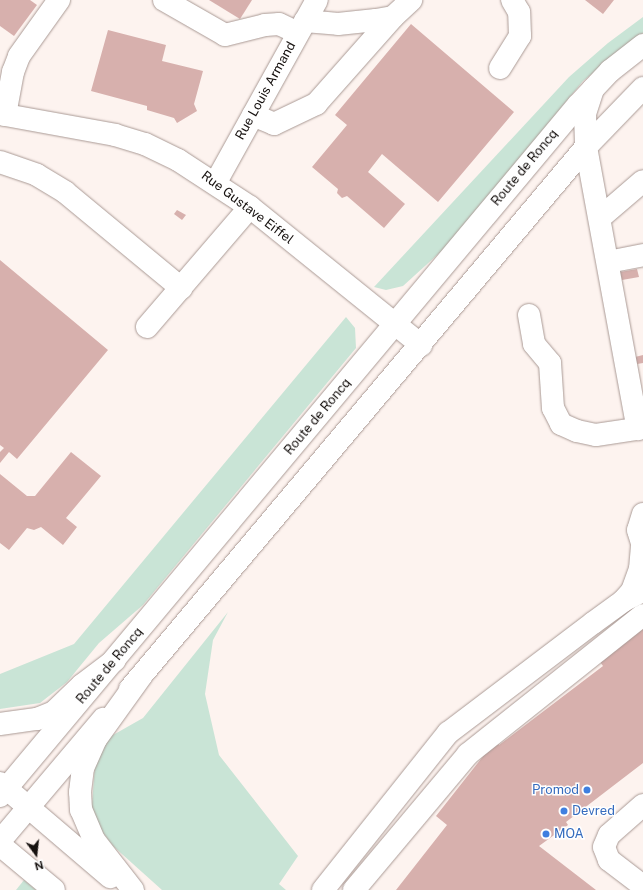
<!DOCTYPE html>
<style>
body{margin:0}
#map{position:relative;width:643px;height:890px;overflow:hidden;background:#fdf3ef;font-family:"Public Sans",sans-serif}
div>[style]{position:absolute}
.green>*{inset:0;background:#c9e4d6}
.building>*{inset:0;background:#d7b0ad}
.roads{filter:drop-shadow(0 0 1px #aa9a95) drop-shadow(0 0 1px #aa9a95)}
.minor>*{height:22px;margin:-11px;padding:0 11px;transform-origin:11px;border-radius:11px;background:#fff}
.major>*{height:22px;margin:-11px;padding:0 11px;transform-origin:11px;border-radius:11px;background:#fff}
.highway>*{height:22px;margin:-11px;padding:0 11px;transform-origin:11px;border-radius:11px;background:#fff}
.dots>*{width:11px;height:11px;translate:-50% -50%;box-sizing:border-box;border:2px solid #fff;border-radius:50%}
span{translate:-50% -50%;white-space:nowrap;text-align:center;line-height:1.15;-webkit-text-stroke:3px #fff;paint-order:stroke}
.street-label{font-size:13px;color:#16110f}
.shop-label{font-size:13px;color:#366cbe}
.right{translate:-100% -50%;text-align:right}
.left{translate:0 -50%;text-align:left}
.north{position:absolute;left:16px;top:834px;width:40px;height:40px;-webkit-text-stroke:3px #fff;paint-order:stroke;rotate:165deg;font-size:11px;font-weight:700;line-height:16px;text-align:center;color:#16110f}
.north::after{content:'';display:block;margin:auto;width:14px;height:18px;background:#16110f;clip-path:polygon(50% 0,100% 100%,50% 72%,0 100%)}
</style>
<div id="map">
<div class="green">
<i style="clip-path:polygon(643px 17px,643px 33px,583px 81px,447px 246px,403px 286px,386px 290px,374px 287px,569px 77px,608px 43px)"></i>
<i style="clip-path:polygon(346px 317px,355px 328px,356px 348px,143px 605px,99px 643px,67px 682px,40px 703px,0 709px,0 674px,74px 644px)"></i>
<i style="clip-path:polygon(228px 612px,213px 640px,205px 694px,219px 755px,298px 856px,279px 884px,286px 890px,162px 890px,113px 846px,97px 825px,92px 806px,95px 763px,106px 739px,143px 718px)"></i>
<i style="clip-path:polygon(24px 880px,36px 890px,16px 890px)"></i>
</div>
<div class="building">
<i style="clip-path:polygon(0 0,30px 0,37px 5px,14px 36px,0 26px)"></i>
<i style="clip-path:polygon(209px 0,252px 0,240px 19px)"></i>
<i style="clip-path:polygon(585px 0,614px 0,603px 14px)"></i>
<i style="clip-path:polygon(411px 24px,514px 112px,438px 202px,382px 154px,368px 172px,405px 204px,384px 228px,347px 196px,342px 198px,337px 193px,338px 189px,312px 167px,347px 125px,335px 115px)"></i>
<i style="clip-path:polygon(108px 30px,166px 45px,162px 61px,203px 71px,194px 104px,197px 111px,177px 123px,174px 118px,147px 110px,147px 106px,91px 91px)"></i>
<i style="clip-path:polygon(177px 210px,186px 215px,182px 220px,174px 214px)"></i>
<i style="clip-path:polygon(0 260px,108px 350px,17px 459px,9px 452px,0 463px,0 452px,4px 448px,0 445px)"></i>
<i style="clip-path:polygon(637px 269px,639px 277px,622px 280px,620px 272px)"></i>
<i style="clip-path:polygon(643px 355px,643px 363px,637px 364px,635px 357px)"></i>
<i style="clip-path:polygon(71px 452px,101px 476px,66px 518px,77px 527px,63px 545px,41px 527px,34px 530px,27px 528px,9px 550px,0 543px,0 474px,27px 496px,35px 496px)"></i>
<i style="clip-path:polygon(643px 625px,643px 763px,566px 822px,568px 825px,539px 846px,596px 890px,396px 890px,447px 825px,436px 816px,488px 750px,498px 743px,499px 745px,603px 666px,598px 659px)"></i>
</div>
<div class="roads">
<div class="minor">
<i style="left:164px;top:0;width:70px;rotate:29.8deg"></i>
<i style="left:225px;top:35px;width:41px;rotate:-14deg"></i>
<i style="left:265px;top:25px;width:14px;rotate:-4deg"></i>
<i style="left:279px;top:24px;width:21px;rotate:25deg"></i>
<i style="left:305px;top:21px;width:33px;rotate:5deg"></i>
<i style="left:338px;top:24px;width:38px;rotate:-6deg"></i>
<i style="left:376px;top:20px;width:17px;rotate:-10deg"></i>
<i style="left:393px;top:17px;width:25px;rotate:-43deg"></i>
<i style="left:500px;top:68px;width:38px;rotate:-58deg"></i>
<i style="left:520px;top:36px;width:24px;rotate:-92deg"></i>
<i style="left:519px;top:12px;width:14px;rotate:-120deg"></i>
<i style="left:593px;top:89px;width:26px;rotate:108deg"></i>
<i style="left:585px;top:114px;width:33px;rotate:88deg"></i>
<i style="left:586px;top:147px;width:287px;rotate:79.6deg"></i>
<i style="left:0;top:114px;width:117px;rotate:10.3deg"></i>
<i style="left:115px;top:135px;width:31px;rotate:17deg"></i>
<i style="left:145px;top:144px;width:37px;rotate:26deg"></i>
<i style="left:178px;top:160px;width:86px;rotate:33.1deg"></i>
<i style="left:250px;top:207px;width:220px;rotate:38.9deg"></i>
<i style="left:5px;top:115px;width:44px;rotate:-79.5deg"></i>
<i style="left:13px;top:72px;width:17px;rotate:-69deg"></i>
<i style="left:19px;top:56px;width:69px;rotate:-54.5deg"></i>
<i style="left:253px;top:115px;width:23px;rotate:23deg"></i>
<i style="left:274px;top:124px;width:47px;rotate:-25.5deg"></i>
<i style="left:316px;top:104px;width:116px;rotate:-48.5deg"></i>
<i style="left:0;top:162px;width:39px;rotate:19deg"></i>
<i style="left:37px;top:175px;width:33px;rotate:31deg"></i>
<i style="left:65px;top:192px;width:151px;rotate:39.6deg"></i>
<i style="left:216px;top:182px;width:208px;rotate:-61deg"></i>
<i style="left:601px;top:217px;width:55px;rotate:-40.6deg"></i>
<i style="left:608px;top:262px;width:36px;rotate:-11deg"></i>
<i style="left:529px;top:315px;width:29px;rotate:80deg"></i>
<i style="left:534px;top:344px;width:25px;rotate:50deg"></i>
<i style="left:550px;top:363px;width:45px;rotate:86.2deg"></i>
<i style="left:553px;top:408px;width:18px;rotate:63deg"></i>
<i style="left:561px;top:424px;width:17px;rotate:24deg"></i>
<i style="left:577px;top:431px;width:19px;rotate:12deg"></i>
<i style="left:596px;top:435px;width:48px;rotate:-8.5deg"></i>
<i style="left:147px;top:327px;width:158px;rotate:-49.4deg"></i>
<i style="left:643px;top:514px;width:17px;rotate:107deg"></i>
<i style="left:638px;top:530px;width:17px;rotate:73deg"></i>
<i style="left:623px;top:601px;width:13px;rotate:-48deg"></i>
<i style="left:632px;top:591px;width:23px;rotate:-70deg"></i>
<i style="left:640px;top:569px;width:25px;rotate:-85deg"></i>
<i style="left:643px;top:805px;width:45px;rotate:138.6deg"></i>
<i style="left:609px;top:835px;width:13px;rotate:113deg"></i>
<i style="left:604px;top:847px;width:14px;rotate:69deg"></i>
<i style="left:609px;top:860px;width:43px;rotate:37.4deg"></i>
<i style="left:323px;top:890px;width:201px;rotate:-51.5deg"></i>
<i style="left:448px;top:733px;width:182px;rotate:-37.2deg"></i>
<i style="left:593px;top:623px;width:37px;rotate:-36deg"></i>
<i style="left:623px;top:601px;width:22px;rotate:-27deg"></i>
<i style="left:354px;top:890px;width:177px;rotate:-50deg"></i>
<i style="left:468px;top:754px;width:223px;rotate:-38.5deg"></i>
</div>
<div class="major">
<i style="left:130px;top:689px;width:708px;rotate:-49.93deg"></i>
<i style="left:586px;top:147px;width:82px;rotate:-46deg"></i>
<i style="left:0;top:796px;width:901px;rotate:-50.09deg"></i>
<i style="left:578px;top:105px;width:47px;rotate:-46.7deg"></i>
<i style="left:610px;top:71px;width:42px;rotate:-38.2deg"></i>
<i style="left:0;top:841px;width:160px;rotate:-49.8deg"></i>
</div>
<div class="highway">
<i style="left:0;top:724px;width:37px;rotate:-8deg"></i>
<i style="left:37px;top:719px;width:18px;rotate:-22deg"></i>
<i style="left:54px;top:712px;width:39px;rotate:-44deg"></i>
<i style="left:82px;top:685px;width:41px;rotate:-37.1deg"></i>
<i style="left:0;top:783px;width:145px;rotate:40.5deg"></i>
<i style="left:0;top:845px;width:70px;rotate:39.8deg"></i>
<i style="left:133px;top:890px;width:63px;rotate:-128deg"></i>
<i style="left:94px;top:840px;width:33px;rotate:-113deg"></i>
<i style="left:81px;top:810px;width:18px;rotate:-93deg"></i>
<i style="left:80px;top:792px;width:24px;rotate:-83deg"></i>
<i style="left:83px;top:768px;width:32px;rotate:-66deg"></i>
<i style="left:96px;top:739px;width:79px;rotate:-54.3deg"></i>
</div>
</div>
<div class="dots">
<i style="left:587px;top:790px;background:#3f7fe0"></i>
<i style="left:564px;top:811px;background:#3f7fe0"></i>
<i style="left:546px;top:834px;background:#3f7fe0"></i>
</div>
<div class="street-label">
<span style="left:266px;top:91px;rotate:-61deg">Rue Louis Armand</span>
<span style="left:525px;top:168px;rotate:-50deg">Route de Roncq</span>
<span style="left:247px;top:208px;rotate:37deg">Rue Gustave Eiffel</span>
<span style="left:318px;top:417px;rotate:-50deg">Route de Roncq</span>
<span style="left:110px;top:666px;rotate:-50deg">Route de Roncq</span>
</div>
<div class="shop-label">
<span class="right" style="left:579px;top:790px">Promod</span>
<span class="left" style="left:572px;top:811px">Devred</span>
<span class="left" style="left:554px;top:834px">MOA</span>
</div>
<div class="north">N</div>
</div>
